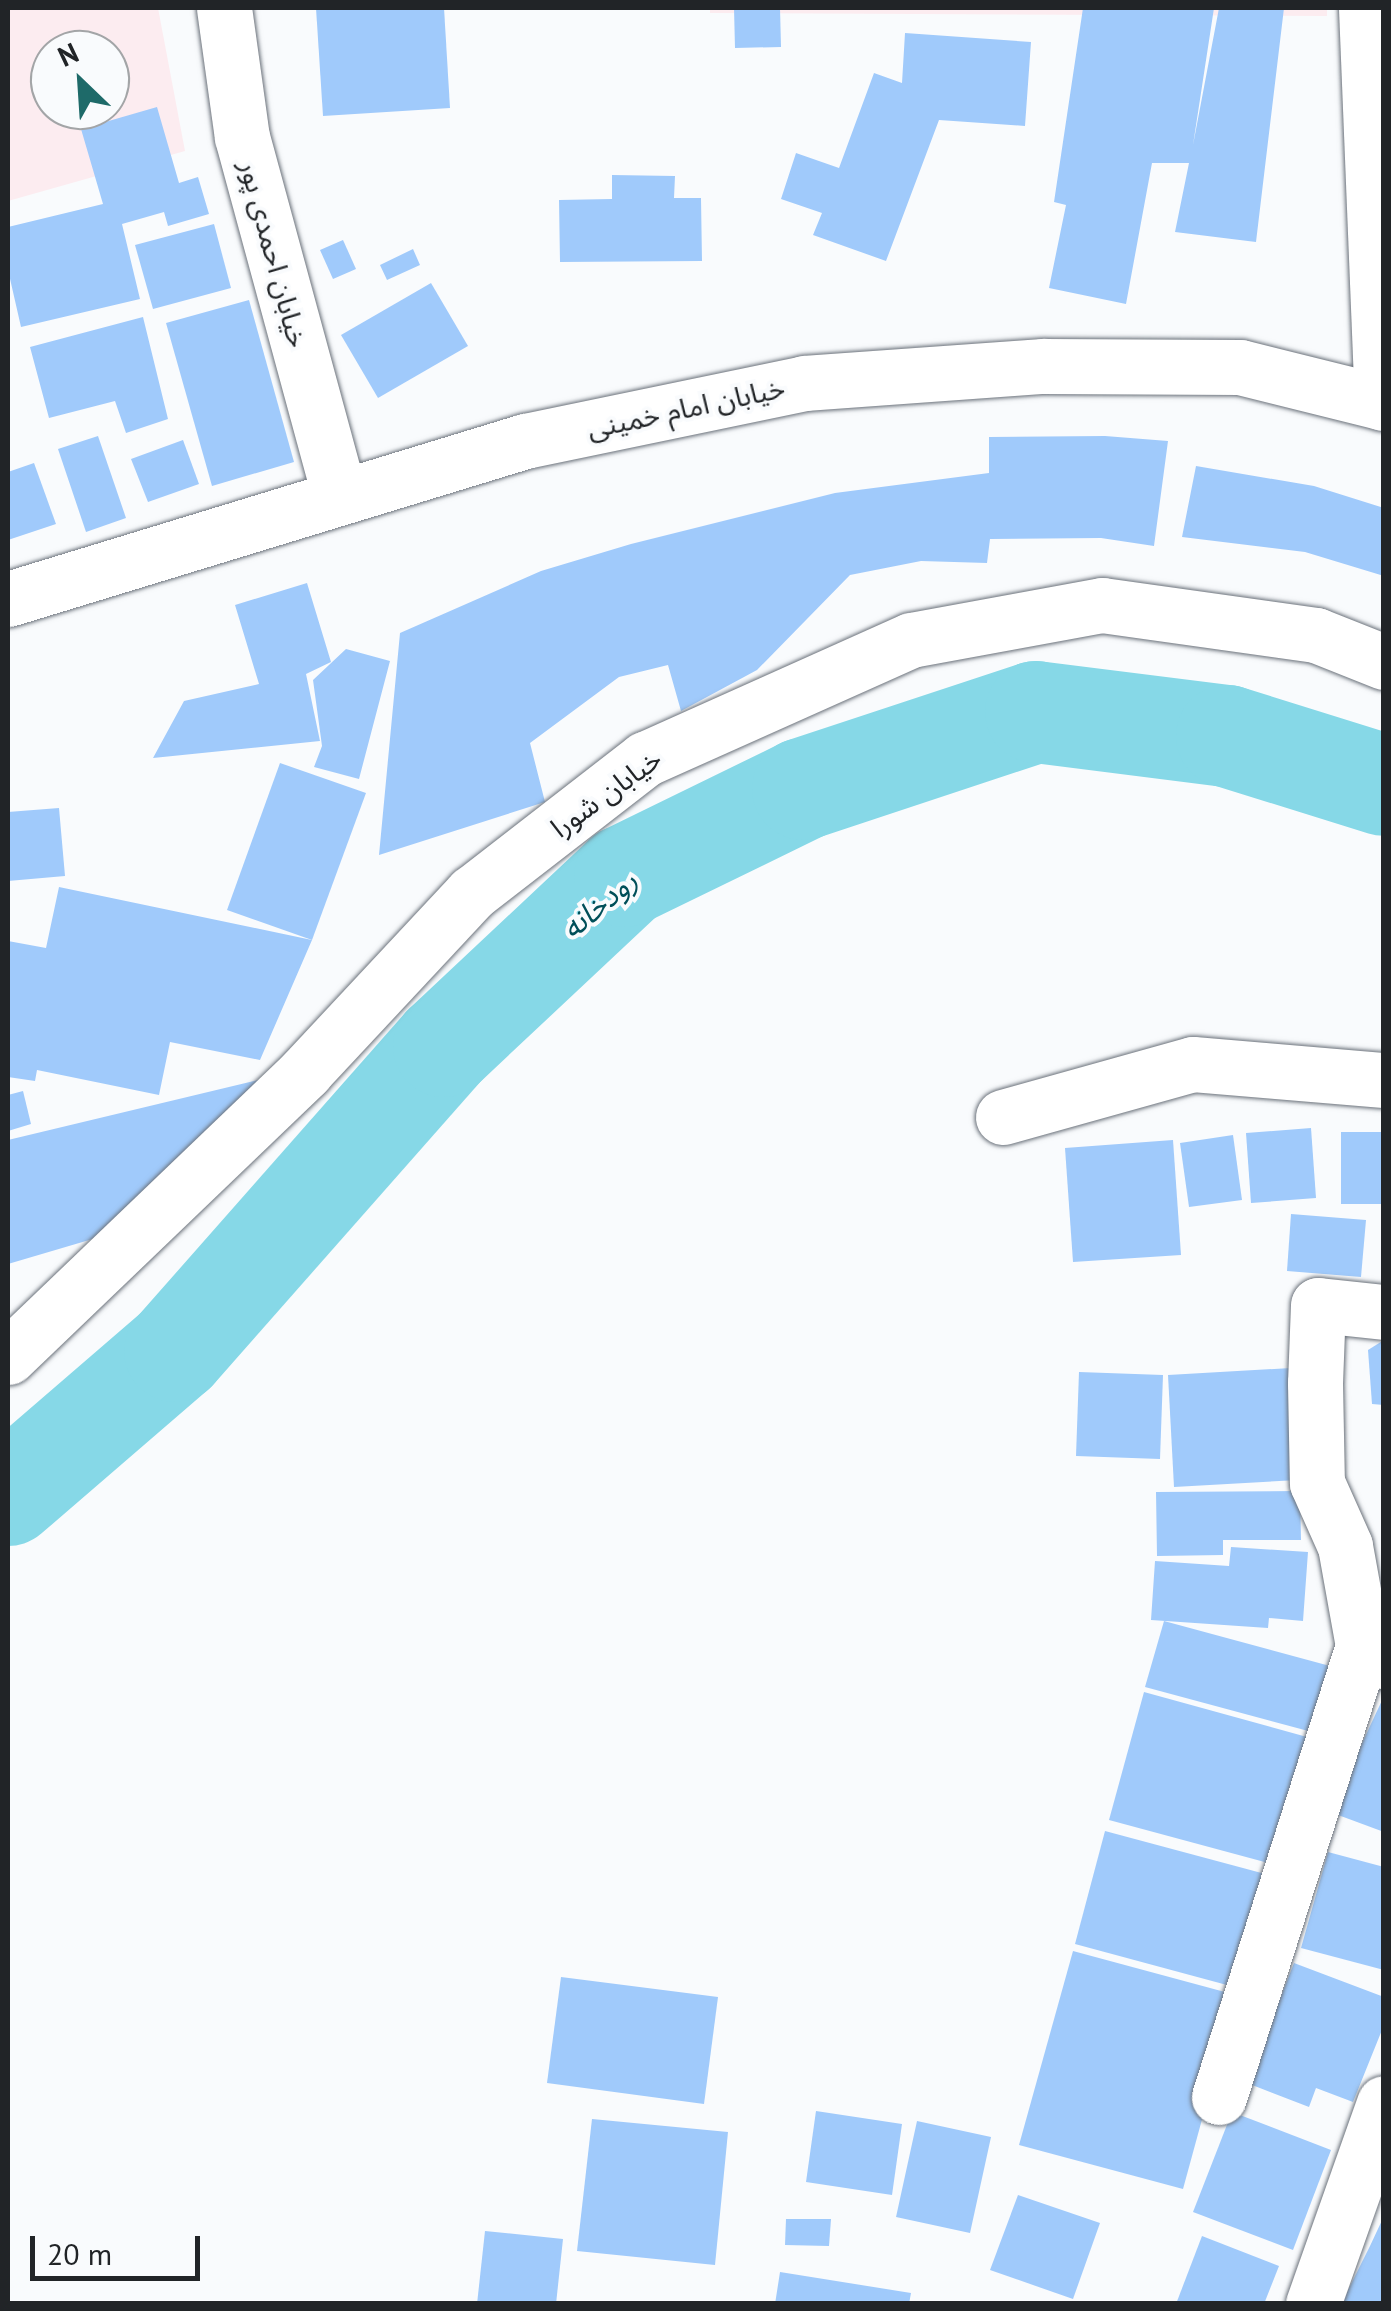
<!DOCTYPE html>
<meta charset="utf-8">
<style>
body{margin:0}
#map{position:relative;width:1391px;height:2311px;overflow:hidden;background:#f9fbfd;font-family:"PT Sans","Noto Sans Arabic",sans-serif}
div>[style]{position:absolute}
.education>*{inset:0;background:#fcecf0}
.river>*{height:102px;margin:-51px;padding:0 51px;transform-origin:51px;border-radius:51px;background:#86d8e7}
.building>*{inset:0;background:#a0cafb}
.roads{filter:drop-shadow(0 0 2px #6b727b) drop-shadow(0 0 2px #6b727b)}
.street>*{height:55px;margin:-27.5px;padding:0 27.5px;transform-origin:27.5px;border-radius:27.5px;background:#fff}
.secondary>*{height:55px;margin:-27.5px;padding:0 27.5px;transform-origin:27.5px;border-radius:27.5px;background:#fff}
span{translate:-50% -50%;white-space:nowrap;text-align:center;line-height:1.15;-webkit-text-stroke:8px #f9fbfd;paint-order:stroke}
.street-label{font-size:28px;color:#212427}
.water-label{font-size:30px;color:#004f59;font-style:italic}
.frame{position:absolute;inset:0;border:10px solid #212427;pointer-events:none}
.north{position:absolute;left:30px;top:30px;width:100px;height:100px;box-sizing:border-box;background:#f9fbfd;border:2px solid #a3a5a7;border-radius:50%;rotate:335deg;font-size:28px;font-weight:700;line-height:40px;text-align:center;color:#212427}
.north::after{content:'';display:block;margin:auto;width:35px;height:45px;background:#1e6a69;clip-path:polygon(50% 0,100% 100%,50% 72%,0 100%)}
.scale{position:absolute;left:30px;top:2236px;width:170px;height:45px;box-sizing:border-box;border:5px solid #212427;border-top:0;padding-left:12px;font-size:30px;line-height:35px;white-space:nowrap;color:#212427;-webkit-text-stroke:8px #f9fbfd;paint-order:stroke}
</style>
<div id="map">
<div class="education">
<i style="clip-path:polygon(evenodd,8px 8px,158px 8px,185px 151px,8px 201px,8px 8px,50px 50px,110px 50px,110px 110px,50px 110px,50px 50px)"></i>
<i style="clip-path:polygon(710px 8px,1327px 8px,1327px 16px,710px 13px)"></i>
</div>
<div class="river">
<i style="left:8px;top:1495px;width:221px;rotate:-40.8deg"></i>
<i style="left:175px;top:1351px;width:407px;rotate:-48.6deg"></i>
<i style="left:444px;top:1046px;width:248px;rotate:-43.2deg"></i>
<i style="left:625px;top:876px;width:198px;rotate:-26deg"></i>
<i style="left:803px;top:789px;width:245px;rotate:-18.3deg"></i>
<i style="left:1036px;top:712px;width:193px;rotate:7.2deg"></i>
<i style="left:1227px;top:736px;width:164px;rotate:17.3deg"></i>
</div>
<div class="building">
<i style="clip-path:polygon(316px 8px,444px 8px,450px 108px,323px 116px)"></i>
<i style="clip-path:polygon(734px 8px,780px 8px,781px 47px,735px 48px)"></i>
<i style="clip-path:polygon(1083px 8px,1214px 8px,1193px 145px,1219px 8px,1284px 8px,1256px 242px,1175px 232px,1189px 163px,1152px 163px,1126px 304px,1049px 288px,1066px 205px,1054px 202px)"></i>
<i style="clip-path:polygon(905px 33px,1031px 42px,1025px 126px,939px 120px,886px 261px,813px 235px,822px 213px,781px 199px,796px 153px,839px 168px,874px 73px,902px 83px)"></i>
<i style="clip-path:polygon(157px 107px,179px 183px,198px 177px,209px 214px,168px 226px,164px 212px,122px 224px,140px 299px,21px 327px,8px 270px,8px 227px,103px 204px,81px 129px)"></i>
<i style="clip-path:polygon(612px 175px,675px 176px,674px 198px,701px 198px,702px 261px,560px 262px,559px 200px,612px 199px)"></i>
<i style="clip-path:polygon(214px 224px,231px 288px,153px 309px,135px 245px)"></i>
<i style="clip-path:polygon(343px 240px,356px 269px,333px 279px,320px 250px)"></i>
<i style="clip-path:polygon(413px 249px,420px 265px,387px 280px,380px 265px)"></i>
<i style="clip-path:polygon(431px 283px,468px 346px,378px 398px,341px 335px)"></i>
<i style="clip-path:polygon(249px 300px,294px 462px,212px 486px,166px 323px)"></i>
<i style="clip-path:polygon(143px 317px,168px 419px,126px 433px,115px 401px,49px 418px,30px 347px)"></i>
<i style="clip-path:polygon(98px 436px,126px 518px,86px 532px,58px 449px)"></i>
<i style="clip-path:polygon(1105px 436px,1168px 441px,1154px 546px,1101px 538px,990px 539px,987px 563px,921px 561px,850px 575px,757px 670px,681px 711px,668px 665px,619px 677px,530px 743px,545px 802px,379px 855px,400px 633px,541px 571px,631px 544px,835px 493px,989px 473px,989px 437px)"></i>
<i style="clip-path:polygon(183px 440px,199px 484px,148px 502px,131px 459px)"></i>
<i style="clip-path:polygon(34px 463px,56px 524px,8px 540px,8px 472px)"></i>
<i style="clip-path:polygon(1196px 466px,1314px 486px,1384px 508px,1384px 576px,1305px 552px,1182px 537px)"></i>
<i style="clip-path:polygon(307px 583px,331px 662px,306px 674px,320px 741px,153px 758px,184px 701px,259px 684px,235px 605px)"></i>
<i style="clip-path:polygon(346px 649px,390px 661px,359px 779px,314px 767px,322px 746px,313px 680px)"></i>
<i style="clip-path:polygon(280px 763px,366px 793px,312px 940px,227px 910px)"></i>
<i style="clip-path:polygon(59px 808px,65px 876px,8px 881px,8px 812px)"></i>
<i style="clip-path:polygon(59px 887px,312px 940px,260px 1060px,170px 1042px,159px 1095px,37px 1070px,35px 1081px,8px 1077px,8px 941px,46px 948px)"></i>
<i style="clip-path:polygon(262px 1079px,113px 1233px,8px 1264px,8px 1140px)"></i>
<i style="clip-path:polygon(23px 1091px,31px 1124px,8px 1131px,8px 1095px)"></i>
<i style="clip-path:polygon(1311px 1128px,1316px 1198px,1251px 1203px,1246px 1133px)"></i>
<i style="clip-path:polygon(1341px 1132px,1384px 1132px,1384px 1204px,1341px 1204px)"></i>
<i style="clip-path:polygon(1233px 1135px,1242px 1200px,1189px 1207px,1180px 1143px)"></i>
<i style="clip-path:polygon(1173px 1140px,1181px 1255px,1073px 1262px,1065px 1148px)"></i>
<i style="clip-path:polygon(1291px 1214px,1366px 1220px,1361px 1277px,1287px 1271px)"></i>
<i style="clip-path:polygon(1384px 1340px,1384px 1405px,1372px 1404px,1368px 1350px)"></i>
<i style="clip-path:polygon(1291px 1368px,1298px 1480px,1174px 1487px,1168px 1375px)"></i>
<i style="clip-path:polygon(1079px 1372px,1163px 1375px,1160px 1459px,1076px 1456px)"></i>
<i style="clip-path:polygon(1300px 1491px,1301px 1540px,1223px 1540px,1223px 1555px,1157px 1556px,1156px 1492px)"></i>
<i style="clip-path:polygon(1231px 1547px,1308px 1552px,1303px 1621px,1269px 1618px,1268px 1628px,1151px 1620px,1155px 1561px,1229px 1566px)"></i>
<i style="clip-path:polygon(1164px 1621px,1330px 1666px,1312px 1732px,1145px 1687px)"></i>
<i style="clip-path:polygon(1144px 1692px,1307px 1737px,1272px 1864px,1109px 1820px)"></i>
<i style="clip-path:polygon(1384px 1696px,1384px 1832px,1330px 1812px)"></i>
<i style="clip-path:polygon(1105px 1831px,1269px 1875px,1238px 1988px,1075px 1944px)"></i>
<i style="clip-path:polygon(1328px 1852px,1384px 1867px,1384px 1970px,1301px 1948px)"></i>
<i style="clip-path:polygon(1073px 1951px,1236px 1995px,1183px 2189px,1019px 2145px)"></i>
<i style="clip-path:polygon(1294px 1963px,1384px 1997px,1384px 2025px,1353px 2102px,1316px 2088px,1309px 2107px,1247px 2083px)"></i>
<i style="clip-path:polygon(561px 1977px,718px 1997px,704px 2104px,547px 2083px)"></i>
<i style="clip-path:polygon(816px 2111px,902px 2124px,892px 2195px,806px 2182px)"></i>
<i style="clip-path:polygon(1232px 2112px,1331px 2150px,1293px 2250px,1193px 2212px)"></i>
<i style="clip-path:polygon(592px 2119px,728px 2132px,715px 2265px,577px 2251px)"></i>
<i style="clip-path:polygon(917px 2121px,991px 2137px,970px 2233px,896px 2217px)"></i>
<i style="clip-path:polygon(1018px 2195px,1100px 2223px,1073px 2299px,990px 2270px)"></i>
<i style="clip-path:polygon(1384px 2216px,1384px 2304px,1341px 2304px,1370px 2246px)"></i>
<i style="clip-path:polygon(786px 2219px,831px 2219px,829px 2246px,785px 2245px)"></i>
<i style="clip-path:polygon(485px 2231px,563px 2239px,556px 2304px,477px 2304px)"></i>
<i style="clip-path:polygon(1202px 2236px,1279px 2266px,1264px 2304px,1176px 2304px)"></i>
<i style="clip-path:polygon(780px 2272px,911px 2293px,909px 2304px,775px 2304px)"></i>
</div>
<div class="roads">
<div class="street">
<i style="left:224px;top:8px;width:130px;rotate:82.1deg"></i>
<i style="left:242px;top:137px;width:373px;rotate:74.8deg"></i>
<i style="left:1366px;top:8px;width:395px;rotate:87.7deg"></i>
<i style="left:1003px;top:1117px;width:197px;rotate:-15.6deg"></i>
<i style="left:1193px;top:1064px;width:192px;rotate:4.8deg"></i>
<i style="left:1384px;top:1312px;width:66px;rotate:-173.9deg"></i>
<i style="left:1318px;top:1305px;width:78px;rotate:92.2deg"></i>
<i style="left:1315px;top:1383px;width:100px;rotate:88.9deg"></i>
<i style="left:1317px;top:1483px;width:69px;rotate:66deg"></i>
<i style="left:1345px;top:1546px;width:102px;rotate:79.8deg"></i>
<i style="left:1363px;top:1646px;width:26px;rotate:36deg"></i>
<i style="left:8px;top:1357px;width:412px;rotate:-43.8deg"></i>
<i style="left:305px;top:1072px;width:245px;rotate:-47deg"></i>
<i style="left:472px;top:893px;width:219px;rotate:-37.8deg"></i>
<i style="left:645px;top:759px;width:291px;rotate:-24.1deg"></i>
<i style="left:911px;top:640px;width:194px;rotate:-10.4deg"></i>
<i style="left:1102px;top:605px;width:216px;rotate:8deg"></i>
<i style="left:1316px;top:635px;width:73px;rotate:21.7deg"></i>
<i style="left:1219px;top:2097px;width:473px;rotate:-72.3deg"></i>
<i style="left:1313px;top:2304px;width:213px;rotate:-70.5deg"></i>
</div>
<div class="secondary">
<i style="left:8px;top:599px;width:541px;rotate:-16.99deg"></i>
<i style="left:525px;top:441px;width:285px;rotate:-11.7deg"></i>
<i style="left:804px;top:383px;width:240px;rotate:-4.1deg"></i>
<i style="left:1043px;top:366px;width:197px;rotate:0.3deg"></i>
<i style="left:1240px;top:367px;width:148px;rotate:14deg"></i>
</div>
</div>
<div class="street-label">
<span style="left:274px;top:254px;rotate:75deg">خیابان احمدی پور</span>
<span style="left:686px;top:408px;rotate:-12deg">خیابان امام خمینی</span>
<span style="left:606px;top:793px;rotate:-36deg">خیابان شورا</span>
</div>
<div class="water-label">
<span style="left:599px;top:904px;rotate:-40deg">رودخانه</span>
</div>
<div class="frame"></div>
<div class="north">N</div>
<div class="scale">20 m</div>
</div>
